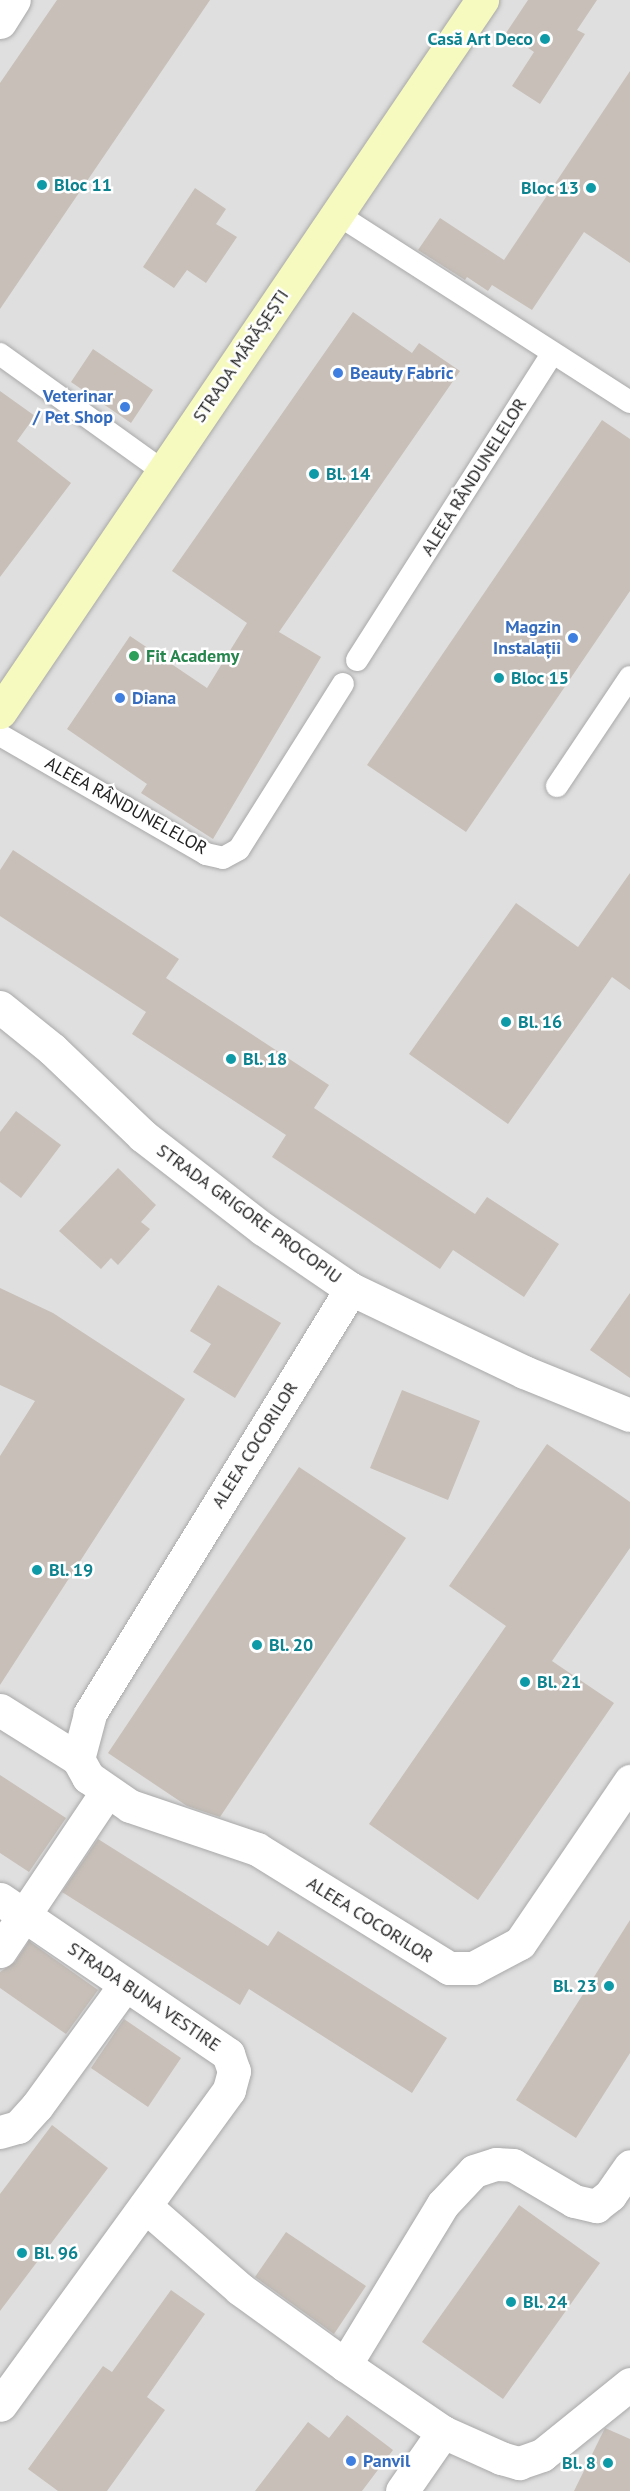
<!DOCTYPE html>
<meta charset="utf-8">
<style>
body{margin:0}
#map{position:relative;width:630px;height:2491px;overflow:hidden;background:#f2efe9;font-family:"PT Sans",sans-serif}
div>[style]{position:absolute}
.residential>*{inset:0;background:#e0dfdf}
.building>*{inset:0;background:#c7bfb8}
.roads{filter:drop-shadow(0 0 2px #a9a9a9) drop-shadow(0 0 2px #a9a9a9)}
.lane>*{height:22px;margin:-11px;padding:0 11px;transform-origin:11px;border-radius:11px;background:#fff}
.street>*{height:33px;margin:-16.5px;padding:0 16.5px;transform-origin:16.5px;border-radius:16.5px;background:#fff}
.secondary>*{height:33px;margin:-16.5px;padding:0 16.5px;transform-origin:16.5px;border-radius:16.5px;background:#f7fabf}
.dots>*{width:16px;height:16px;translate:-50% -50%;box-sizing:border-box;border:3px solid #fff;border-radius:50%}
span{translate:-50% -50%;white-space:nowrap;text-align:center;line-height:1.15;-webkit-text-stroke:5px #fff;paint-order:stroke}
.culture-label{font-size:18px;color:#0d838f;font-weight:700}
.right{translate:-100% -50%;text-align:right}
.left{translate:0 -50%;text-align:left}
.street-label{font-size:18px;color:#222}
.shop-label{font-size:18px;color:#366cbe;font-weight:700}
.leisure-label{font-size:18px;color:#27864d;font-weight:700}
</style>
<div id="map">
<div class="residential">
<i style="clip-path:polygon(0 0,630px 0,630px 2491px,0 2491px)"></i>
</div>
<div class="building">
<i style="clip-path:polygon(57px 0,210px 0,0 309px,0 83px)"></i>
<i style="clip-path:polygon(528px 0,597px 0,577px 30px,585px 34px,540px 104px,512px 86px,534px 52px,506px 33px)"></i>
<i style="clip-path:polygon(630px 71px,630px 263px,584px 232px,532px 310px,492px 285px,488px 291px,467px 277px,465px 280px,418px 250px,440px 218px,504px 260px)"></i>
<i style="clip-path:polygon(195px 188px,226px 209px,216px 224px,237px 237px,206px 283px,187px 270px,174px 288px,143px 267px)"></i>
<i style="clip-path:polygon(353px 312px,412px 353px,419px 343px,460px 371px,279px 632px,321px 657px,213px 839px,141px 793px,147px 784px,67px 729px,130px 636px,207px 688px,247px 623px,172px 571px)"></i>
<i style="clip-path:polygon(93px 349px,153px 390px,131px 423px,71px 382px)"></i>
<i style="clip-path:polygon(0 391px,35px 416px,17px 441px,71px 483px,0 577px)"></i>
<i style="clip-path:polygon(602px 420px,630px 439px,630px 591px,466px 832px,367px 765px)"></i>
<i style="clip-path:polygon(13px 850px,179px 959px,166px 978px,329px 1085px,314px 1108px,475px 1214px,487px 1197px,559px 1244px,524px 1297px,453px 1250px,440px 1269px,272px 1157px,286px 1135px,132px 1034px,146px 1012px,0 916px,0 870px)"></i>
<i style="clip-path:polygon(630px 873px,630px 990px,612px 977px,508px 1124px,409px 1054px,516px 903px,578px 947px)"></i>
<i style="clip-path:polygon(16px 1111px,61px 1145px,21px 1198px,0 1182px,0 1132px)"></i>
<i style="clip-path:polygon(118px 1168px,156px 1205px,141px 1222px,150px 1229px,118px 1265px,111px 1258px,101px 1269px,59px 1231px)"></i>
<i style="clip-path:polygon(218px 1285px,281px 1323px,235px 1398px,193px 1372px,211px 1344px,190px 1331px)"></i>
<i style="clip-path:polygon(0 1288px,53px 1313px,185px 1399px,0 1685px,0 1456px,35px 1401px,0 1385px)"></i>
<i style="clip-path:polygon(630px 1293px,630px 1378px,590px 1350px)"></i>
<i style="clip-path:polygon(402px 1390px,480px 1421px,448px 1500px,370px 1468px)"></i>
<i style="clip-path:polygon(547px 1444px,630px 1502px,630px 1548px,552px 1661px,614px 1703px,478px 1900px,369px 1824px,506px 1626px,449px 1586px)"></i>
<i style="clip-path:polygon(299px 1467px,406px 1538px,220px 1817px,187px 1806px,108px 1753px)"></i>
<i style="clip-path:polygon(0 1775px,66px 1818px,29px 1872px,0 1853px)"></i>
<i style="clip-path:polygon(98px 1839px,268px 1946px,278px 1931px,447px 2038px,412px 2093px,249px 1989px,240px 2005px,62px 1892px)"></i>
<i style="clip-path:polygon(630px 1920px,630px 2053px,576px 2138px,516px 2100px)"></i>
<i style="clip-path:polygon(29px 1941px,98px 1990px,66px 2034px,0 1988px,0 1972px,15px 1962px)"></i>
<i style="clip-path:polygon(124px 2019px,181px 2058px,148px 2107px,91px 2068px)"></i>
<i style="clip-path:polygon(52px 2125px,108px 2168px,0 2311px,0 2194px)"></i>
<i style="clip-path:polygon(519px 2205px,600px 2263px,503px 2399px,422px 2342px)"></i>
<i style="clip-path:polygon(286px 2232px,366px 2286px,334px 2334px,255px 2277px)"></i>
<i style="clip-path:polygon(171px 2290px,205px 2314px,147px 2397px,165px 2410px,107px 2491px,58px 2491px,28px 2469px,103px 2366px,112px 2372px)"></i>
<i style="clip-path:polygon(347px 2415px,393px 2450px,362px 2491px,255px 2491px,308px 2422px,329px 2438px)"></i>
<i style="clip-path:polygon(605px 2428px,630px 2439px,630px 2491px,574px 2491px)"></i>
</div>
<div class="roads">
<div class="lane">
<i style="left:337px;top:214px;width:348px;rotate:32.7deg"></i>
<i style="left:0;top:354px;width:201px;rotate:35.7deg"></i>
<i style="left:357px;top:660px;width:363px;rotate:-57.5deg"></i>
<i style="left:0;top:735px;width:238px;rotate:30deg"></i>
<i style="left:206px;top:854px;width:17px;rotate:13deg"></i>
<i style="left:223px;top:858px;width:18px;rotate:-29deg"></i>
<i style="left:239px;top:849px;width:195px;rotate:-57.8deg"></i>
<i style="left:557px;top:786px;width:131px;rotate:-56.2deg"></i>
</div>
<div class="street">
<i style="left:0;top:22px;width:26px;rotate:-58deg"></i>
<i style="left:0;top:1007px;width:67px;rotate:38.9deg"></i>
<i style="left:52px;top:1049px;width:126px;rotate:43.7deg"></i>
<i style="left:143px;top:1136px;width:152px;rotate:37.8deg"></i>
<i style="left:263px;top:1229px;width:107px;rotate:34.3deg"></i>
<i style="left:351px;top:1289px;width:192px;rotate:25.6deg"></i>
<i style="left:524px;top:1372px;width:114px;rotate:22.1deg"></i>
<i style="left:351px;top:1289px;width:499px;rotate:121.6deg"></i>
<i style="left:90px;top:1714px;width:47px;rotate:104.9deg"></i>
<i style="left:78px;top:1759px;width:21px;rotate:61deg"></i>
<i style="left:88px;top:1777px;width:51px;rotate:34.6deg"></i>
<i style="left:130px;top:1806px;width:134px;rotate:18.7deg"></i>
<i style="left:257px;top:1849px;width:226px;rotate:31.8deg"></i>
<i style="left:449px;top:1968px;width:24px"></i>
<i style="left:473px;top:1968px;width:53px;rotate:-28deg"></i>
<i style="left:520px;top:1943px;width:196px;rotate:-55.8deg"></i>
<i style="left:0;top:1710px;width:92px;rotate:32.1deg"></i>
<i style="left:0;top:1899px;width:276px;rotate:34.2deg"></i>
<i style="left:228px;top:2054px;width:18px;rotate:71deg"></i>
<i style="left:234px;top:2071px;width:20px;rotate:105deg"></i>
<i style="left:229px;top:2090px;width:389px;rotate:126deg"></i>
<i style="left:0;top:1951px;width:192px;rotate:-56.2deg"></i>
<i style="left:0;top:2132px;width:19px;rotate:-16deg"></i>
<i style="left:18px;top:2127px;width:28px;rotate:-48deg"></i>
<i style="left:37px;top:2106px;width:150px;rotate:-54deg"></i>
<i style="left:145px;top:2206px;width:126px;rotate:41.1deg"></i>
<i style="left:240px;top:2289px;width:130px;rotate:35.9deg"></i>
<i style="left:345px;top:2365px;width:119px;rotate:34.4deg"></i>
<i style="left:443px;top:2432px;width:64px;rotate:24.1deg"></i>
<i style="left:501px;top:2458px;width:19px;rotate:16deg"></i>
<i style="left:519px;top:2463px;width:24px;rotate:-19deg"></i>
<i style="left:542px;top:2455px;width:113px;rotate:-38.9deg"></i>
<i style="left:345px;top:2365px;width:188px;rotate:-58.7deg"></i>
<i style="left:443px;top:2204px;width:45px;rotate:-46.8deg"></i>
<i style="left:474px;top:2171px;width:23px;rotate:-18deg"></i>
<i style="left:496px;top:2164px;width:17px;rotate:3deg"></i>
<i style="left:513px;top:2165px;width:71px;rotate:30.5deg"></i>
<i style="left:574px;top:2201px;width:23px;rotate:13deg"></i>
<i style="left:596px;top:2206px;width:18px;rotate:-38deg"></i>
<i style="left:610px;top:2195px;width:35px;rotate:-55deg"></i>
<i style="left:402px;top:2491px;width:72px;rotate:-55.2deg"></i>
</div>
<div class="secondary">
<i style="left:0;top:712px;width:860px;rotate:-55.9deg"></i>
</div>
</div>
<div class="dots">
<i style="left:545px;top:39px;background:#0f9aa8"></i>
<i style="left:42px;top:185px;background:#0f9aa8"></i>
<i style="left:591px;top:188px;background:#0f9aa8"></i>
<i style="left:338px;top:373px;background:#3f7fe0"></i>
<i style="left:125px;top:407px;background:#3f7fe0"></i>
<i style="left:314px;top:474px;background:#0f9aa8"></i>
<i style="left:573px;top:638px;background:#3f7fe0"></i>
<i style="left:134px;top:656px;background:#2e9e5b"></i>
<i style="left:499px;top:678px;background:#0f9aa8"></i>
<i style="left:120px;top:698px;background:#3f7fe0"></i>
<i style="left:506px;top:1022px;background:#0f9aa8"></i>
<i style="left:231px;top:1059px;background:#0f9aa8"></i>
<i style="left:37px;top:1570px;background:#0f9aa8"></i>
<i style="left:257px;top:1645px;background:#0f9aa8"></i>
<i style="left:525px;top:1682px;background:#0f9aa8"></i>
<i style="left:609px;top:1986px;background:#0f9aa8"></i>
<i style="left:22px;top:2253px;background:#0f9aa8"></i>
<i style="left:511px;top:2302px;background:#0f9aa8"></i>
<i style="left:351px;top:2461px;background:#3f7fe0"></i>
<i style="left:608px;top:2463px;background:#0f9aa8"></i>
</div>
<div class="culture-label">
<span class="right" style="left:533px;top:39px">Casă Art Deco</span>
<span class="left" style="left:54px;top:185px">Bloc 11</span>
<span class="right" style="left:579px;top:188px">Bloc 13</span>
<span class="left" style="left:326px;top:474px">Bl. 14</span>
<span class="left" style="left:511px;top:678px">Bloc 15</span>
<span class="left" style="left:518px;top:1022px">Bl. 16</span>
<span class="left" style="left:243px;top:1059px">Bl. 18</span>
<span class="left" style="left:49px;top:1570px">Bl. 19</span>
<span class="left" style="left:269px;top:1645px">Bl. 20</span>
<span class="left" style="left:537px;top:1682px">Bl. 21</span>
<span class="right" style="left:597px;top:1986px">Bl. 23</span>
<span class="left" style="left:34px;top:2253px">Bl. 96</span>
<span class="left" style="left:523px;top:2302px">Bl. 24</span>
<span class="right" style="left:596px;top:2463px">Bl. 8</span>
</div>
<div class="street-label">
<span style="left:241px;top:356px;rotate:-56deg">STRADA MĂRĂȘEȘTI</span>
<span style="left:474px;top:477px;rotate:-58deg">ALEEA RÂNDUNELELOR</span>
<span style="left:126px;top:806px;rotate:29deg">ALEEA RÂNDUNELELOR</span>
<span style="left:249px;top:1214px;rotate:36deg">STRADA GRIGORE PROCOPIU</span>
<span style="left:255px;top:1445px;rotate:-58deg">ALEEA COCORILOR</span>
<span style="left:370px;top:1920px;rotate:32deg">ALEEA COCORILOR</span>
<span style="left:144px;top:1997px;rotate:34deg">STRADA BUNA VESTIRE</span>
</div>
<div class="shop-label">
<span class="left" style="left:350px;top:373px">Beauty Fabric</span>
<span class="right" style="left:113px;top:407px">Veterinar<br>/ Pet Shop</span>
<span class="right" style="left:561px;top:638px">Magzin<br>Instalații</span>
<span class="left" style="left:132px;top:698px">Diana</span>
<span class="left" style="left:363px;top:2461px">Panvil</span>
</div>
<div class="leisure-label">
<span class="left" style="left:146px;top:656px">Fit Academy</span>
</div>
</div>
